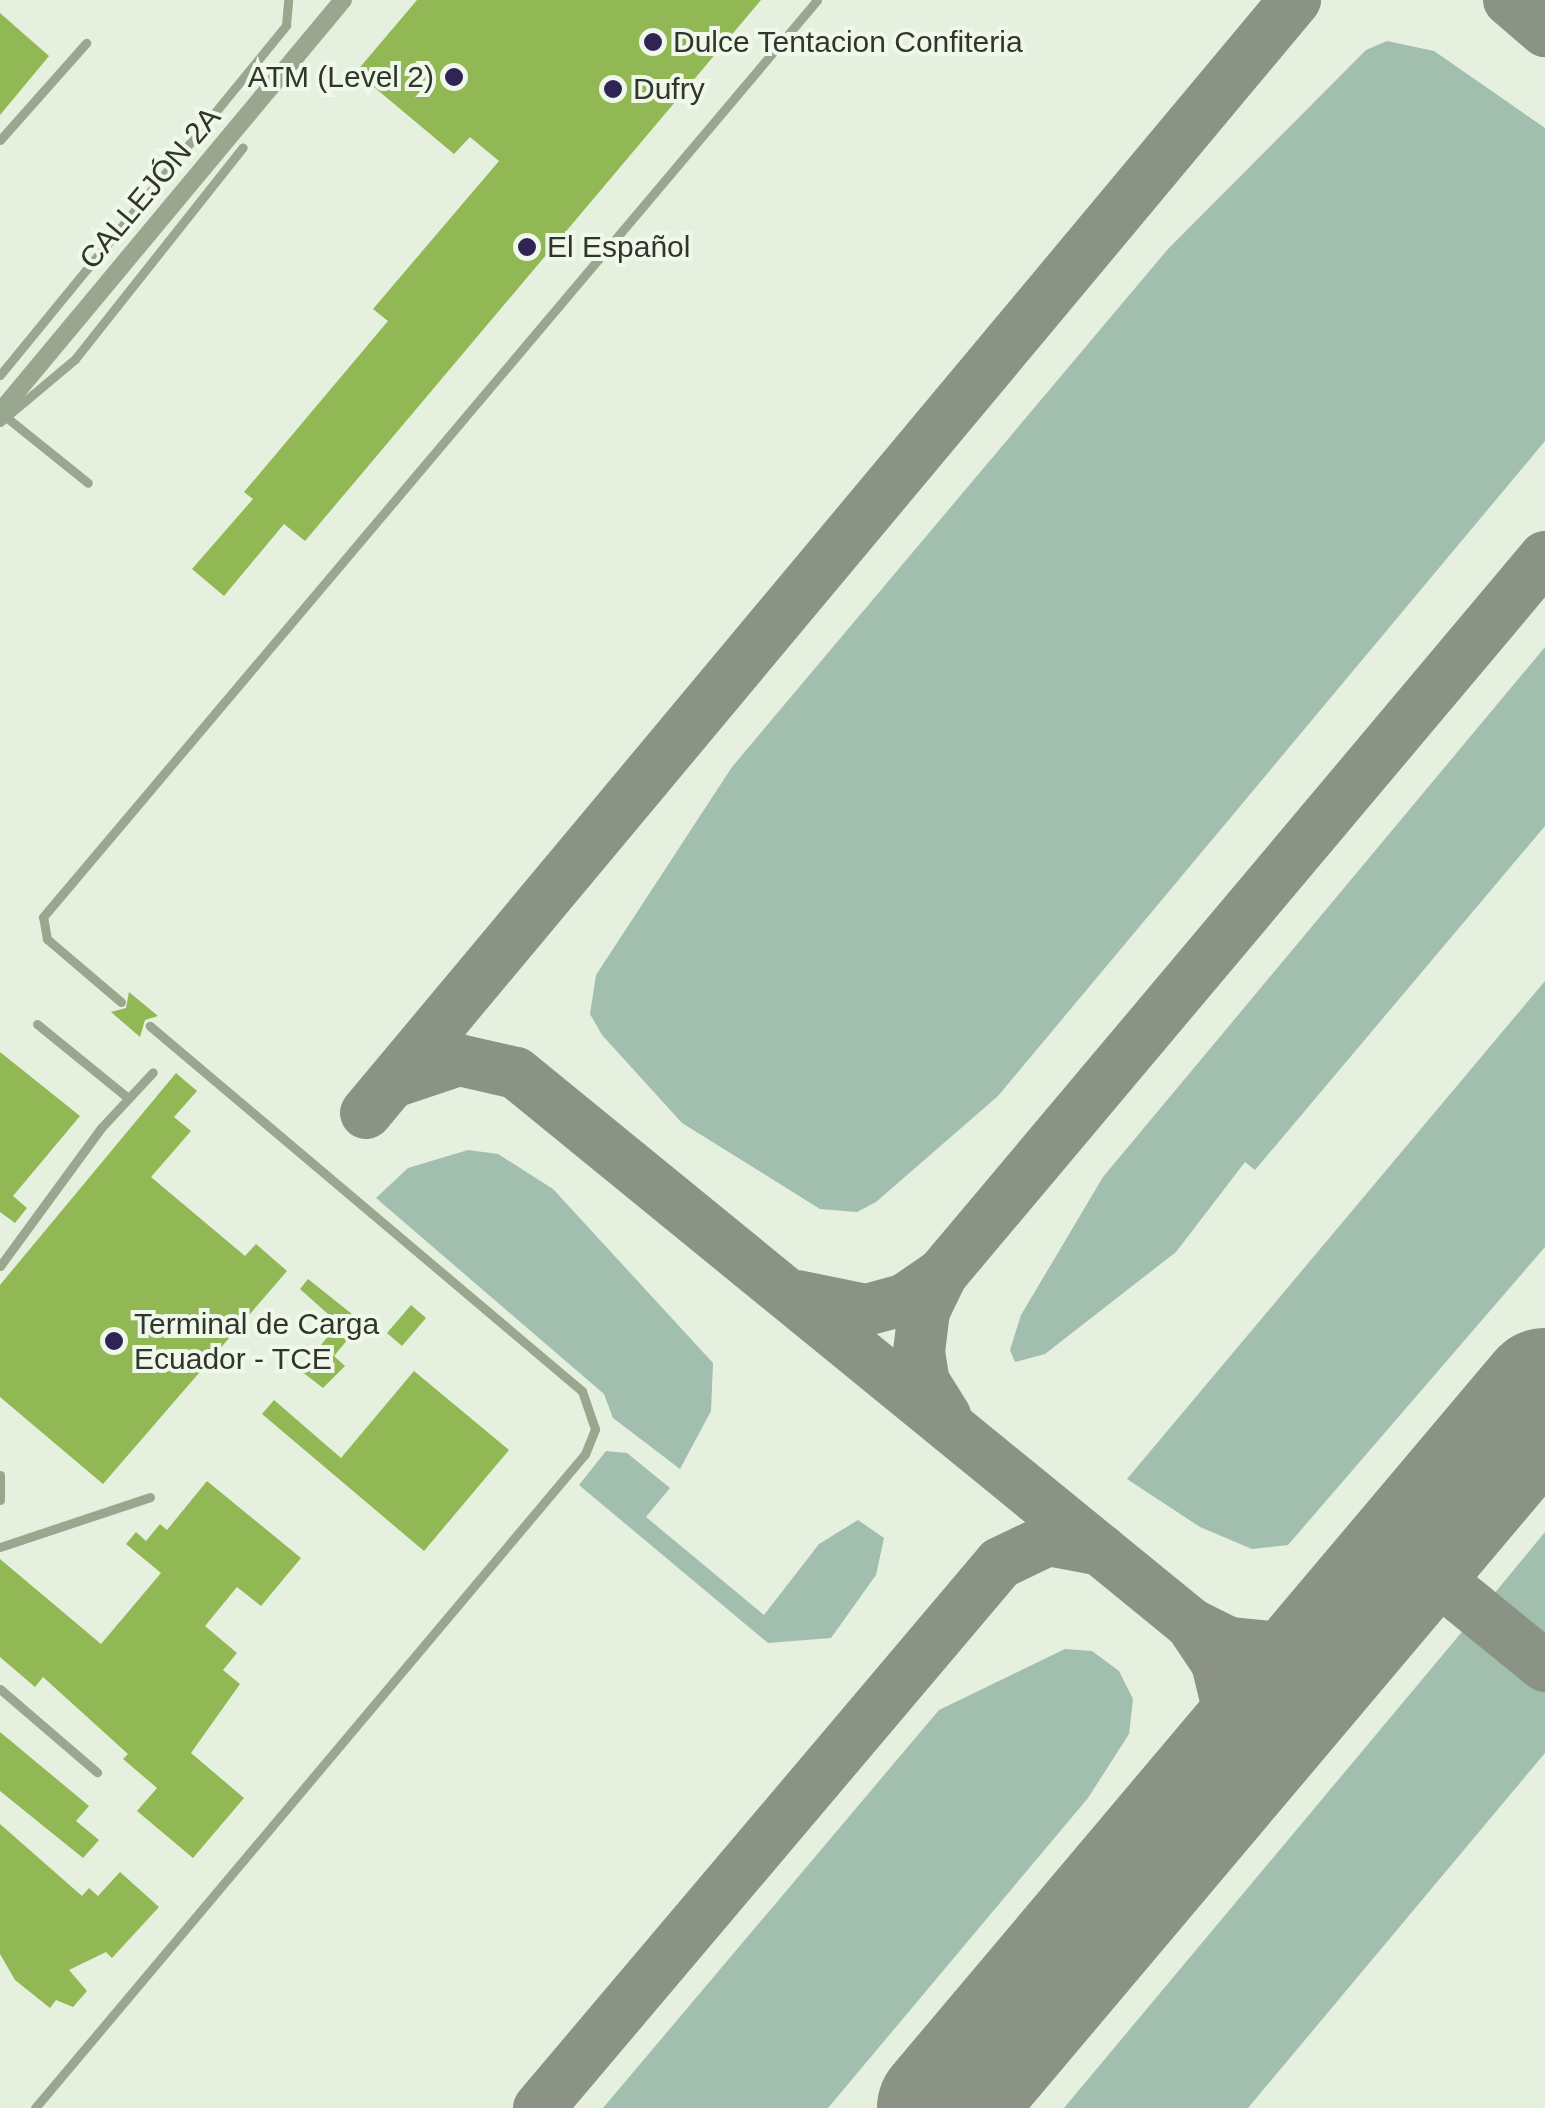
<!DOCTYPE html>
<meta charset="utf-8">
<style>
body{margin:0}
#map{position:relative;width:1545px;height:2108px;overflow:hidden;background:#e5f0df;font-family:Arial,sans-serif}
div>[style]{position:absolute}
.green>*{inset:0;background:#a1beaf}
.taxiway>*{height:52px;margin:-26px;padding:0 26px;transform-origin:26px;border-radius:26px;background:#8a9384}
.runway>*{height:132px;margin:-66px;padding:0 66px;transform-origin:66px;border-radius:66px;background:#8a9384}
.building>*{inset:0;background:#91b855}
.lane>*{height:9px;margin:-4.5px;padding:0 4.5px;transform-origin:4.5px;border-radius:4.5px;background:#99a78f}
.street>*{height:18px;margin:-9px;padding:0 9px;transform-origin:9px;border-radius:9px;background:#99a78f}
.dots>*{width:28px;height:28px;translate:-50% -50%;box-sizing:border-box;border:5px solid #eff8eb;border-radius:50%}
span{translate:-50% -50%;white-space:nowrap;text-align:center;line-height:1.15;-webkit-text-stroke:8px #eff8eb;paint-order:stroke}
.poi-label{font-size:30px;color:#30362a}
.left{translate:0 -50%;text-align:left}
.right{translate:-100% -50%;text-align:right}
.street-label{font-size:30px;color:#30362a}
</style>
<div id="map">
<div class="green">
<i style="clip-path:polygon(1387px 41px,1434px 51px,1545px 128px,1545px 441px,998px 1096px,876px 1202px,857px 1212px,820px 1209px,682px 1123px,602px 1035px,590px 1014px,596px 975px,732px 767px,1168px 249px,1366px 50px)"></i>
<i style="clip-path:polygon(1545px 647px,1545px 826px,1255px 1170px,1245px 1162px,1176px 1252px,1045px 1354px,1015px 1362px,1010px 1350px,1021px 1315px,1103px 1177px)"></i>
<i style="clip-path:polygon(1545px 981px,1545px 1247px,1288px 1545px,1252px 1549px,1200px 1527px,1127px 1479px)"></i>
<i style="clip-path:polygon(468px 1150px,498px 1154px,553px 1189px,713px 1363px,711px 1411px,680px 1469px,613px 1418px,604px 1394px,376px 1198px,408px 1168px)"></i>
<i style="clip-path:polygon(606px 1451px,627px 1453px,670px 1488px,646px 1517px,764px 1615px,819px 1544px,858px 1520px,884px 1538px,876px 1575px,831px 1638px,768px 1643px,579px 1485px)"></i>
<i style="clip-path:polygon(1545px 1532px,1545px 1650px,1498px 1611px,1494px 1594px)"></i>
<i style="clip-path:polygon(1466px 1627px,1490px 1636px,1545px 1682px,1545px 1753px,1248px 2108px,1064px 2108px)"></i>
<i style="clip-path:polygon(1065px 1649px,1092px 1651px,1119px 1671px,1133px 1699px,1129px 1734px,1088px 1798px,828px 2108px,603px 2108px,939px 1710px)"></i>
</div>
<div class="taxiway">
<i style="left:1509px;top:0;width:48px;rotate:40.7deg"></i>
<i style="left:393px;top:1082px;width:70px;rotate:-18.4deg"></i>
<i style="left:459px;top:1060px;width:58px;rotate:12.8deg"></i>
<i style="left:516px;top:1073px;width:871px;rotate:39.22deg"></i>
<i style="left:1191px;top:1624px;width:47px;rotate:56.3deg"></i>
<i style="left:1217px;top:1663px;width:42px;rotate:76.3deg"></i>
<i style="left:1227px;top:1704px;width:47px;rotate:92.4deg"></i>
<i style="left:1225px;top:1751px;width:46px;rotate:110.4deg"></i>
<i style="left:366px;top:1113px;width:1450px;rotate:-50.15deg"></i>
<i style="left:942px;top:1274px;width:41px;rotate:115.9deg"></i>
<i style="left:924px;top:1311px;width:41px;rotate:97deg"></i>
<i style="left:919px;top:1352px;width:30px;rotate:81deg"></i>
<i style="left:924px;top:1382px;width:40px;rotate:58deg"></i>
<i style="left:797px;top:1296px;width:70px;rotate:11.5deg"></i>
<i style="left:866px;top:1310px;width:39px;rotate:-15deg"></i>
<i style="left:904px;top:1300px;width:46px;rotate:-34.4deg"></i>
<i style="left:942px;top:1274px;width:937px;rotate:-49.94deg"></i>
<i style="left:1410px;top:1556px;width:174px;rotate:39.2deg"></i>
<i style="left:1191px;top:1624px;width:42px;rotate:26.6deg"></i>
<i style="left:1229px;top:1643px;width:42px;rotate:5.4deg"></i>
<i style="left:1271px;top:1647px;width:61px;rotate:-13.3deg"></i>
<i style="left:1330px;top:1633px;width:35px;rotate:-31deg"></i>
<i style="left:539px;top:2108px;width:714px;rotate:-49.77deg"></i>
<i style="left:1000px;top:1563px;width:53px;rotate:-25.6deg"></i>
<i style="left:1048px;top:1540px;width:54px;rotate:10.7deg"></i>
</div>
<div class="runway">
<i style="left:943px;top:2108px;width:934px;rotate:-49.86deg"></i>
</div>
<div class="building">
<i style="clip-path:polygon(417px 0,761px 0,305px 541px,284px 524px,224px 596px,192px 569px,253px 499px,244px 492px,388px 321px,373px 309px,499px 161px,470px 137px,454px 154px,356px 72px)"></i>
<i style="clip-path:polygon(0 13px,49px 56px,0 115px)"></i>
<i style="clip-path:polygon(129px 992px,158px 1016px,145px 1020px,140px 1037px,111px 1012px,126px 1008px)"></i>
<i style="clip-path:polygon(0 1052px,80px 1116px,13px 1196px,27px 1208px,15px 1223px,0 1212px)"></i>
<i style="clip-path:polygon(176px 1073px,197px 1091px,174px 1117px,191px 1131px,151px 1177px,245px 1256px,256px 1244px,287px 1271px,103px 1484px,0 1397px,0 1285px)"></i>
<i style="clip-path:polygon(308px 1279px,362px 1322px,334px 1356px,345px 1366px,323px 1388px,301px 1371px,338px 1323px,300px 1289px)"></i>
<i style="clip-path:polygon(411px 1305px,426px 1318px,402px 1346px,387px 1333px)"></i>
<i style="clip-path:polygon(414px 1371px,509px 1450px,424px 1551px,262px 1414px,274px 1400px,341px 1458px)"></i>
<i style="clip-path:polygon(207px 1481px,301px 1558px,261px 1606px,237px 1587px,205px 1626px,237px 1653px,223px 1670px,240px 1684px,191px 1753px,244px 1798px,193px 1858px,137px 1811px,157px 1788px,123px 1759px,128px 1754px,43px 1677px,35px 1687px,0 1657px,0 1559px,101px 1644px,161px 1573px,126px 1544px,136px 1532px,146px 1541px,160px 1524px,167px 1530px)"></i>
<i style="clip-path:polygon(0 1732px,89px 1806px,76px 1821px,99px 1840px,83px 1858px,0 1791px)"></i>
<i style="clip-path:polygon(0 1824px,82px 1896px,89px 1888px,98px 1896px,120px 1872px,159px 1907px,112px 1958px,106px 1952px,69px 1970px,87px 1991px,73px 2007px,56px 2000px,50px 2008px,15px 1980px,0 1954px)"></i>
</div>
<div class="lane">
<i style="left:0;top:140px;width:130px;rotate:-48.4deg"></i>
<i style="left:0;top:375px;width:452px;rotate:-50.7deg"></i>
<i style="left:286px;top:25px;width:25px;rotate:-85deg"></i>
<i style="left:6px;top:417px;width:105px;rotate:38.8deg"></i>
<i style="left:0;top:422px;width:98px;rotate:-40deg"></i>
<i style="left:75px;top:359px;width:270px;rotate:-51.6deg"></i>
<i style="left:121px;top:1002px;width:97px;rotate:-139.6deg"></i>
<i style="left:47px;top:939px;width:22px;rotate:-100deg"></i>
<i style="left:43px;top:917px;width:1200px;rotate:-49.83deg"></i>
<i style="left:37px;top:1024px;width:117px;rotate:39.1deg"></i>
<i style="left:0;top:1266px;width:171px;rotate:-53.8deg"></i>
<i style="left:101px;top:1128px;width:76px;rotate:-47.1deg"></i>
<i style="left:0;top:1475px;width:25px;rotate:90deg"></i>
<i style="left:0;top:1547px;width:158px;rotate:-18.4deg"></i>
<i style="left:0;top:1689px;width:128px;rotate:40.6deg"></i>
<i style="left:35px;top:2108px;width:855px;rotate:-49.94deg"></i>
<i style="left:585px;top:1454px;width:27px;rotate:-68deg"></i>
<i style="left:595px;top:1429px;width:40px;rotate:-108.9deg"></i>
<i style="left:582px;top:1391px;width:566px;rotate:-139.81deg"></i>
</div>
<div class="street">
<i style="left:0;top:412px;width:536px;rotate:-50.22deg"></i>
</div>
<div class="dots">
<i style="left:653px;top:42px;background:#2f2453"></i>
<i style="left:454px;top:77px;background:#2f2453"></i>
<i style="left:613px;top:89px;background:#2f2453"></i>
<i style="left:527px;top:247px;background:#2f2453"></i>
<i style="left:114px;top:1341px;background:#2f2453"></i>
</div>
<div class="poi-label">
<span class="left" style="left:673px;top:42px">Dulce Tentacion Confiteria</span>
<span class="right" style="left:434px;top:77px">ATM (Level 2)</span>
<span class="left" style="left:633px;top:89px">Dufry</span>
<span class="left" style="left:547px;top:247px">El Español</span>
<span class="left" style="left:134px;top:1341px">Terminal de Carga<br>Ecuador - TCE</span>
</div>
<div class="street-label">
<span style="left:150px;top:188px;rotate:-50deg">CALLEJÓN 2A</span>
</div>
</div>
